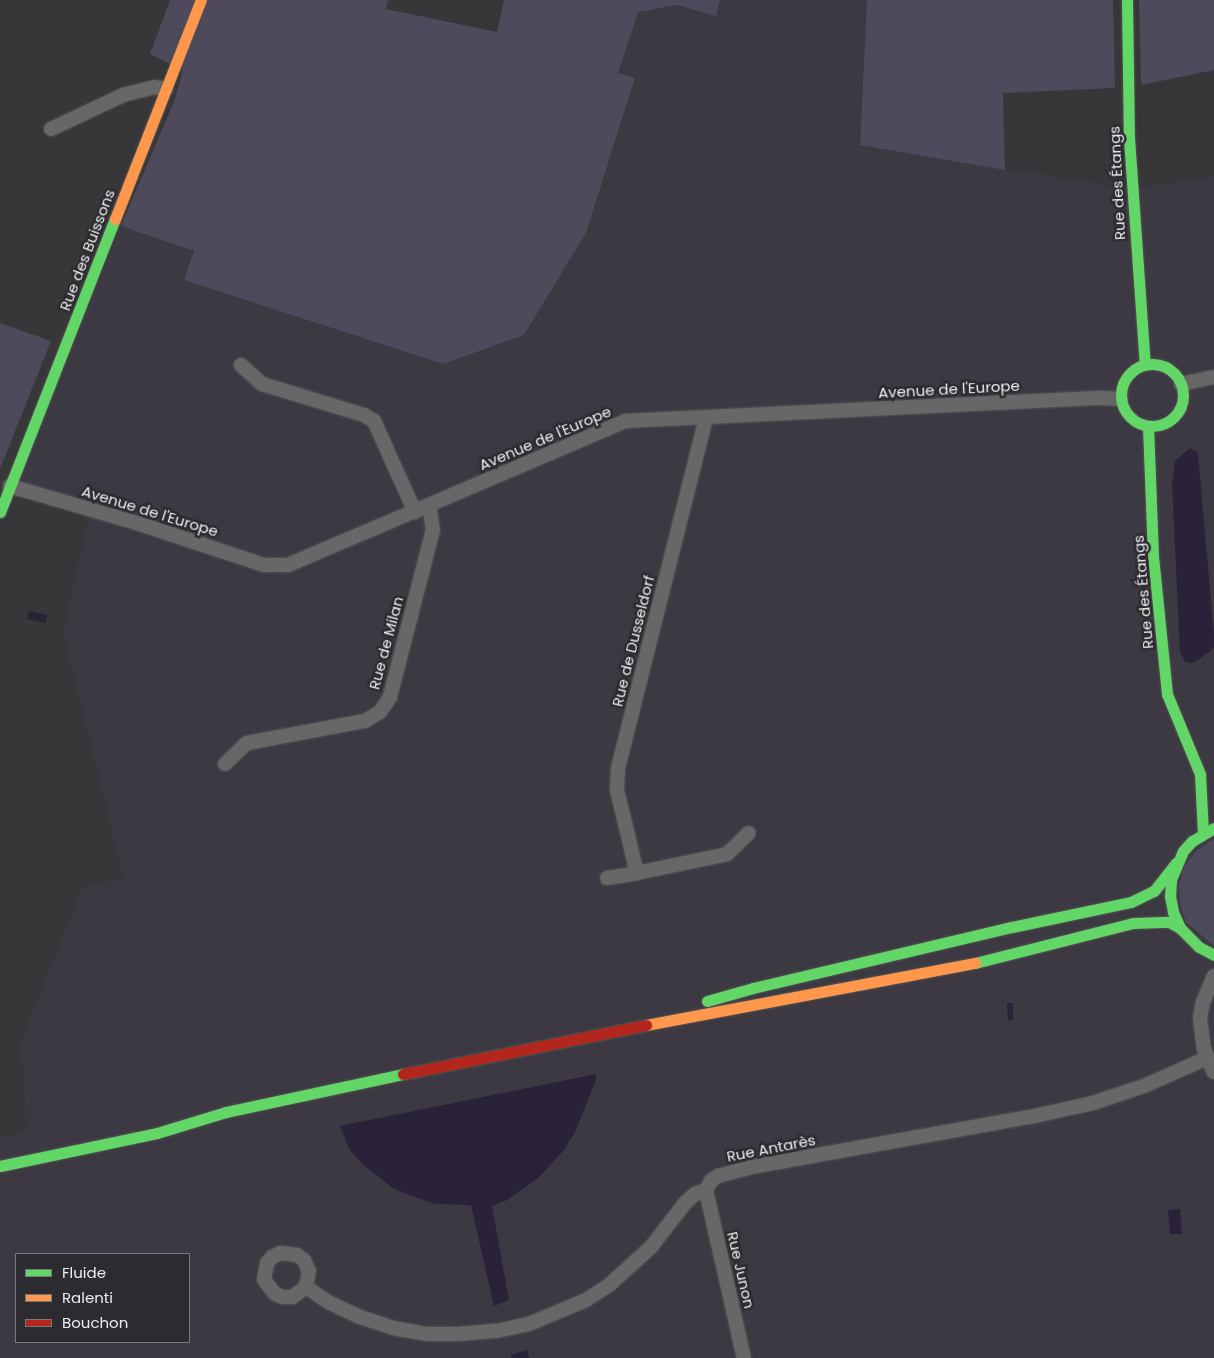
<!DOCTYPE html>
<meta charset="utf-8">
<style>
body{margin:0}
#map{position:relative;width:1214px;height:1358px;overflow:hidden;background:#373638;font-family:Poppins,sans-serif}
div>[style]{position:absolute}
.built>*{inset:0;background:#3c3942}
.green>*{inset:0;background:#4e495b}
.water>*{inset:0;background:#292239}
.roads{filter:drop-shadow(0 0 1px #545355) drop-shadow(0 0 1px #545355)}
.street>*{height:14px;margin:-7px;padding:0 7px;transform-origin:7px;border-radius:7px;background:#676768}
.fast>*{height:11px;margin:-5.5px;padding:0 5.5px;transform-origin:5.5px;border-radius:5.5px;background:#63d668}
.fast>.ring{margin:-5.5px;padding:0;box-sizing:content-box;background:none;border:11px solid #63d668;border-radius:50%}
.slow>*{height:11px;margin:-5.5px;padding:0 5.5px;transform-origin:5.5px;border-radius:5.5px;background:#ff974d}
.jam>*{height:11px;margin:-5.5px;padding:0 5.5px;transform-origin:5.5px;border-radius:5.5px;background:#b3261e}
span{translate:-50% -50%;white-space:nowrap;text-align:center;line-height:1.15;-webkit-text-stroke:5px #2c2b2f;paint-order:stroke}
.street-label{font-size:15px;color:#ecebee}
.legend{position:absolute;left:15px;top:1253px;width:175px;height:90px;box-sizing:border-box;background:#2c2b2f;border:1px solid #79787b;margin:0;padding:6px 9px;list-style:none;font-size:15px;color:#ecebee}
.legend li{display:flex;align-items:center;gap:10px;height:25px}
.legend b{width:25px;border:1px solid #79787b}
</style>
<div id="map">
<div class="built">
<i style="clip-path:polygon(evenodd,720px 0,867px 0,860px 145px,1129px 189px,1214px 176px,1214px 1358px,0 1358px,0 1137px,26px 1132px,21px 1041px,82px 888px,123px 877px,63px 632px,88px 520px,15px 490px,121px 226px,194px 251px,184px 280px,443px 364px,524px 335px,586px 233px,635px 79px,618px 74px,638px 11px,677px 5px,716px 16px,720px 0,16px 1254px,189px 1254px,189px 1342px,16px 1342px,16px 1254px)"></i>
</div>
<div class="green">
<i style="clip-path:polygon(170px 0,388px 0,386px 9px,497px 32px,504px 0,720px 0,716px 16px,677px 5px,638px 12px,618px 73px,635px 78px,586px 233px,524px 335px,443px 364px,184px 280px,194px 251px,121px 226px,175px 99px,183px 70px,150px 54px)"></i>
<i style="clip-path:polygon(867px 0,1113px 0,1115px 88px,1003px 93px,1005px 170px,860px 145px)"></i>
<i style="clip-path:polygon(1139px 0,1214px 0,1214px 70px,1141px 85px)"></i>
<i style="clip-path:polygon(0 323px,51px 341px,0 469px)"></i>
<i style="clip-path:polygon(1214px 839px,1214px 946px,1186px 922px,1180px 904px,1179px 885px,1184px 867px,1195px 852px)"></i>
</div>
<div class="water">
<i style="clip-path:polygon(1190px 448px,1198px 453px,1214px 636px,1214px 647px,1209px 652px,1193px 663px,1185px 662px,1180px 652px,1172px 483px,1175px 461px)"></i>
<i style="clip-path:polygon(29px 611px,47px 615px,46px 623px,27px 619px)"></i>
<i style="clip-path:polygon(1007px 1003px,1013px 1003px,1013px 1020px,1008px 1020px)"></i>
<i style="clip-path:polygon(596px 1074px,596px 1080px,575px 1132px,564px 1150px,537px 1179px,507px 1200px,492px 1206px,509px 1300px,494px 1306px,471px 1205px,434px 1204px,394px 1189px,360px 1162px,349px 1149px,340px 1126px)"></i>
<i style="clip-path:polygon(1180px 1209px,1182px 1234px,1170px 1234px,1168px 1210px)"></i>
<i style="clip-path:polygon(527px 1350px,529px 1358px,512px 1358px,511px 1355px)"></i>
</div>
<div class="roads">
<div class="street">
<i style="left:51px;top:129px;width:80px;rotate:-25.3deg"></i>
<i style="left:123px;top:95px;width:32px;rotate:-14deg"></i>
<i style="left:154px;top:87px;width:12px;rotate:9deg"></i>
<i style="left:241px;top:365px;width:28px;rotate:42deg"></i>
<i style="left:262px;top:384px;width:107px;rotate:16.9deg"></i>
<i style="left:364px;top:415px;width:12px;rotate:31deg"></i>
<i style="left:374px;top:421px;width:100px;rotate:65.7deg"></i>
<i style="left:1181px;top:384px;width:34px;rotate:-12deg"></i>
<i style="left:706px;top:418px;width:361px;rotate:104.1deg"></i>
<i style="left:618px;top:768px;width:22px;rotate:93deg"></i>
<i style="left:617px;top:790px;width:85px;rotate:76.5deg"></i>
<i style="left:637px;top:873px;width:92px;rotate:-11.9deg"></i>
<i style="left:727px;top:854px;width:30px;rotate:-44deg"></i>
<i style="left:10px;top:486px;width:135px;rotate:16.3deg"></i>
<i style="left:140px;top:524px;width:131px;rotate:18.3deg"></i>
<i style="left:264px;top:565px;width:24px"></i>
<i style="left:288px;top:565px;width:366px;rotate:-23.1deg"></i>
<i style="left:625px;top:421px;width:477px;rotate:-2.8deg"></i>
<i style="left:1101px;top:398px;width:20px;rotate:3deg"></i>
<i style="left:225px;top:764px;width:30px;rotate:-44deg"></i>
<i style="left:247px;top:743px;width:120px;rotate:-10.6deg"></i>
<i style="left:365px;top:721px;width:17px;rotate:-31deg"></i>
<i style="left:380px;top:712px;width:18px;rotate:-56deg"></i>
<i style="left:390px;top:697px;width:172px;rotate:-75.6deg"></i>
<i style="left:433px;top:530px;width:24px;rotate:-99deg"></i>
<i style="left:607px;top:878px;width:30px;rotate:-9deg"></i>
<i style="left:1214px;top:976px;width:28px;rotate:113deg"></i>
<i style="left:1203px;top:1002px;width:16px;rotate:101deg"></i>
<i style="left:1200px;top:1018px;width:31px;rotate:83deg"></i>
<i style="left:1204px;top:1049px;width:25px;rotate:67deg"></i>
<i style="left:706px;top:1190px;width:172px;rotate:77.3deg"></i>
<i style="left:306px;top:1287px;width:17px;rotate:144deg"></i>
<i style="left:292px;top:1297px;width:10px;rotate:180deg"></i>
<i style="left:282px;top:1297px;width:9px;rotate:-153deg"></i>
<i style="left:274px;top:1293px;width:17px;rotate:-126deg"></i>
<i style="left:264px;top:1279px;width:16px;rotate:-79deg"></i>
<i style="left:267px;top:1263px;width:8px;rotate:-50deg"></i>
<i style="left:272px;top:1257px;width:10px;rotate:-24deg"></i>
<i style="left:281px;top:1253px;width:16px;rotate:7deg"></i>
<i style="left:297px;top:1255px;width:9px;rotate:36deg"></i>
<i style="left:304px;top:1260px;width:12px;rotate:66deg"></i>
<i style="left:309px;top:1271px;width:16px;rotate:101deg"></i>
<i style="left:306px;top:1287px;width:27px;rotate:34deg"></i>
<i style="left:328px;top:1302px;width:35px;rotate:25deg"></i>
<i style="left:360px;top:1317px;width:35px;rotate:18deg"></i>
<i style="left:393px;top:1328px;width:35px;rotate:10deg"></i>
<i style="left:427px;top:1334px;width:31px"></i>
<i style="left:458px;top:1334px;width:38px;rotate:-5deg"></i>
<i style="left:496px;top:1331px;width:34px;rotate:-12deg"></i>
<i style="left:529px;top:1324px;width:62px;rotate:-22.8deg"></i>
<i style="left:586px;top:1300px;width:27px;rotate:-33deg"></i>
<i style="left:609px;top:1285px;width:57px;rotate:-42.1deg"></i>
<i style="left:651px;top:1247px;width:56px;rotate:-52.3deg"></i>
<i style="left:685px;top:1203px;width:13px;rotate:-42deg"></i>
<i style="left:695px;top:1194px;width:12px;rotate:-20deg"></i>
<i style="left:706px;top:1190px;width:10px;rotate:-61deg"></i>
<i style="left:711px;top:1181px;width:9px;rotate:-36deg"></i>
<i style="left:718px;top:1176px;width:34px;rotate:-15deg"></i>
<i style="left:751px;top:1167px;width:283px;rotate:-10.2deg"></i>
<i style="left:1030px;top:1117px;width:65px;rotate:-12.5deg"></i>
<i style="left:1093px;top:1103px;width:54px;rotate:-18.4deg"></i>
<i style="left:1144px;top:1086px;width:69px;rotate:-24deg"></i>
</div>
<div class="fast">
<i style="left:1127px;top:0;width:138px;rotate:89.2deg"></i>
<i style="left:1129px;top:138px;width:227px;rotate:86deg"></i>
<i class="ring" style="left:1121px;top:364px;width:51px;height:51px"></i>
<i style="left:1148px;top:426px;width:130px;rotate:87.8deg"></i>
<i style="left:1153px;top:556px;width:139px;rotate:84.2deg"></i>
<i style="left:1167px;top:694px;width:87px;rotate:67.6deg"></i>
<i style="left:1200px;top:774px;width:59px;rotate:87.1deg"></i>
<i style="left:0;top:512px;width:315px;rotate:-68.6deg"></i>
<i style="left:1214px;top:828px;width:26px;rotate:149deg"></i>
<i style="left:1192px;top:841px;width:13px;rotate:132deg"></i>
<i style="left:1183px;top:851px;width:30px;rotate:113deg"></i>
<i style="left:1171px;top:879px;width:17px;rotate:93deg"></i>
<i style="left:1170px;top:896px;width:16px;rotate:79deg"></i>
<i style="left:1173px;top:912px;width:17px;rotate:66deg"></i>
<i style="left:1180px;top:928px;width:27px;rotate:45deg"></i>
<i style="left:1199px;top:947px;width:17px;rotate:28deg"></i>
<i style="left:975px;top:963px;width:163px;rotate:-14.2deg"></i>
<i style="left:1133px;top:923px;width:36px;rotate:-2deg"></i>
<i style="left:1169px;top:922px;width:13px;rotate:29deg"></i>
<i style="left:707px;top:1001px;width:48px;rotate:-15.8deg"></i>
<i style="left:753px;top:988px;width:266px;rotate:-13.3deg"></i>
<i style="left:1012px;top:927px;width:122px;rotate:-11.9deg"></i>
<i style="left:1131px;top:902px;width:25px;rotate:-26deg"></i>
<i style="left:1154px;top:891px;width:36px;rotate:-52deg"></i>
<i style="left:0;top:1166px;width:160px;rotate:-11.9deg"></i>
<i style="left:157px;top:1133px;width:72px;rotate:-16.9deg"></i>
<i style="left:226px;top:1112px;width:181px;rotate:-12.1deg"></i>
</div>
<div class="slow">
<i style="left:115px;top:219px;width:235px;rotate:-68.6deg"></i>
<i style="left:646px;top:1025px;width:335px;rotate:-10.7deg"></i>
</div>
<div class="jam">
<i style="left:403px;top:1074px;width:248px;rotate:-11.4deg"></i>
</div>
</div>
<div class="street-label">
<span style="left:1117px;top:183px;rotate:-93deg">Rue des Étangs</span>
<span style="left:87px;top:250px;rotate:-69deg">Rue des Buissons</span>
<span style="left:949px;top:389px;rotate:-3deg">Avenue de l'Europe</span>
<span style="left:545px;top:438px;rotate:-23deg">Avenue de l'Europe</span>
<span style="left:150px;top:511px;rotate:17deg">Avenue de l'Europe</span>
<span style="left:1143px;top:592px;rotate:-95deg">Rue des Étangs</span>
<span style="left:633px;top:641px;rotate:-76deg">Rue de Dusseldorf</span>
<span style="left:386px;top:643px;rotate:-75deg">Rue de Milan</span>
<span style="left:771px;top:1148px;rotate:-11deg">Rue Antarès</span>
<span style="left:741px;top:1270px;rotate:77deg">Rue Junon</span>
</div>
<ul class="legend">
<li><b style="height:6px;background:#63d668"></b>Fluide</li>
<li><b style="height:6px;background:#ff974d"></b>Ralenti</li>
<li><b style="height:6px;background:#b3261e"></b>Bouchon</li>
</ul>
</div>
